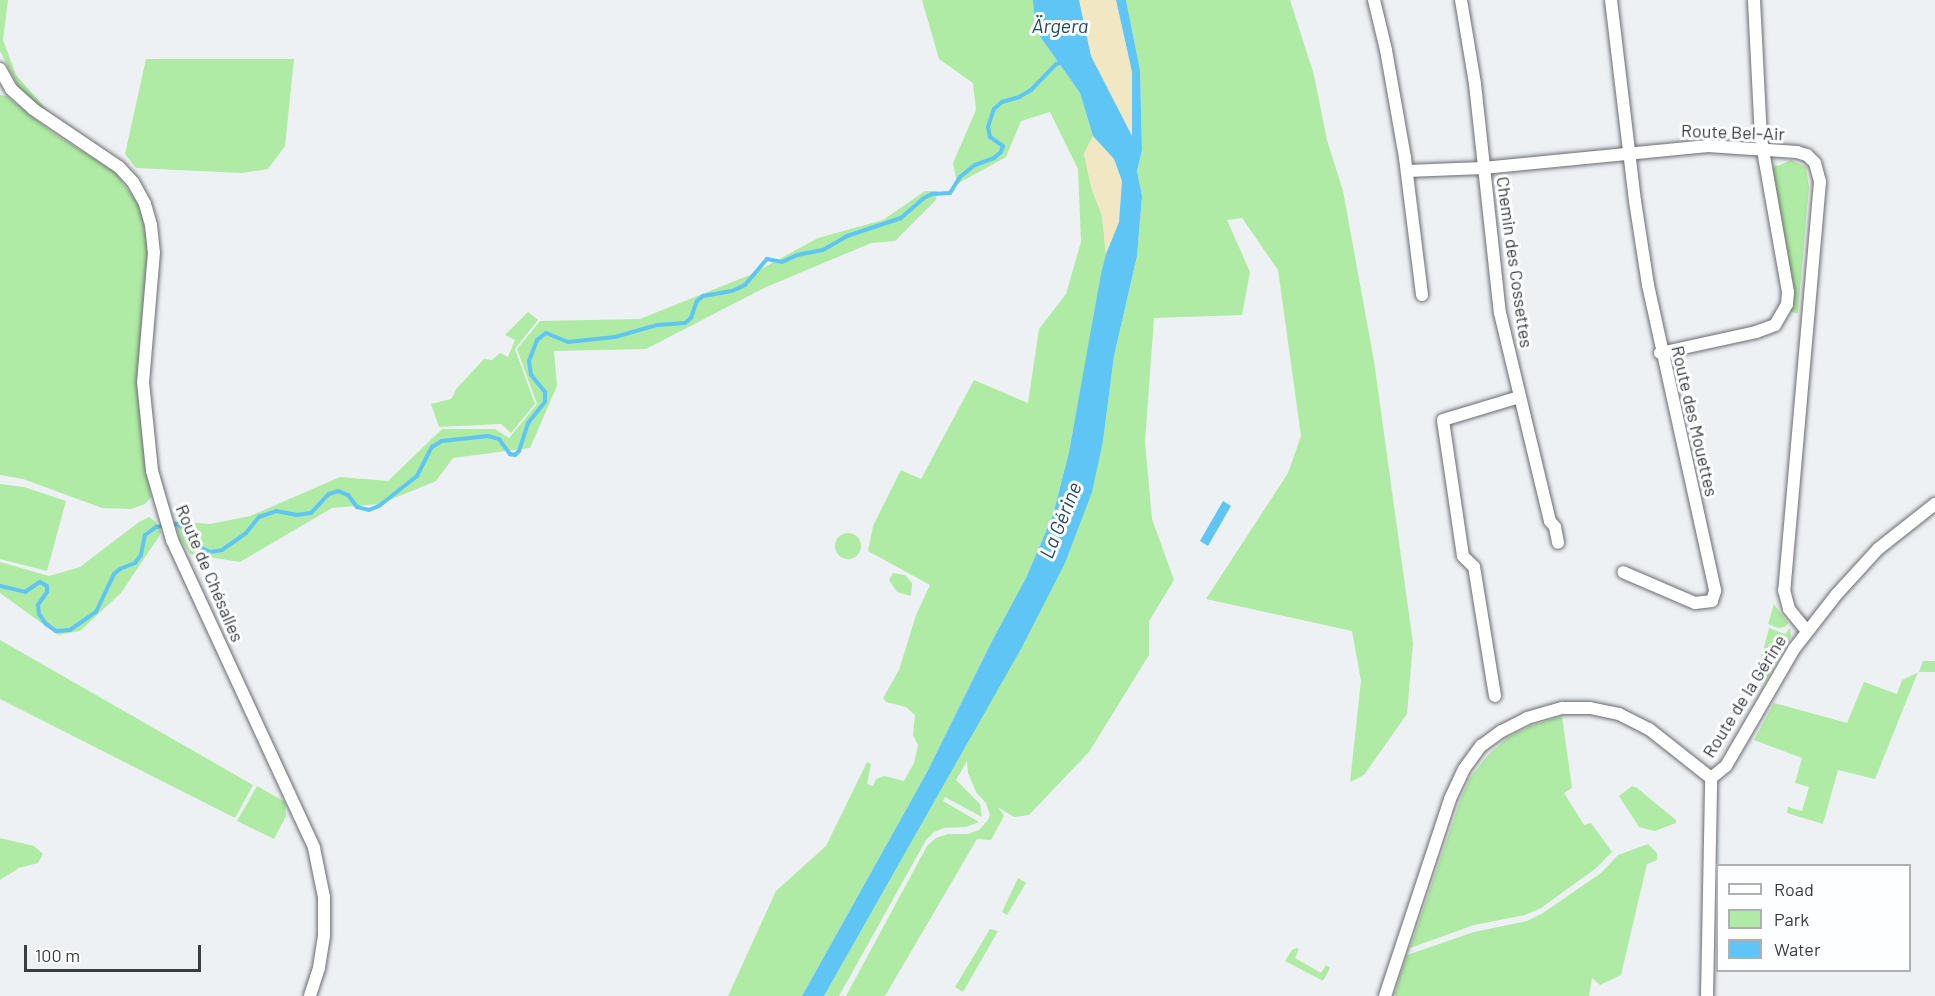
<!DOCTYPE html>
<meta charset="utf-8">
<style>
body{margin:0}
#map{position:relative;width:1935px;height:996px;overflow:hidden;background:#eef1f4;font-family:Barlow,sans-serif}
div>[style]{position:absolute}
.green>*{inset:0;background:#afeba4}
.round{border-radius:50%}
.sand>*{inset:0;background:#f1e7c2}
.water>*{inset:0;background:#5fc5f5}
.stream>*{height:4px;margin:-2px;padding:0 2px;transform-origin:2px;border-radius:2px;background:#5fc5f5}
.roads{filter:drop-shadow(0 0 2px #6a6c6f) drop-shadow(0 0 2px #6a6c6f)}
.minor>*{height:12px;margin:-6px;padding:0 6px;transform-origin:6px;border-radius:6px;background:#fff}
span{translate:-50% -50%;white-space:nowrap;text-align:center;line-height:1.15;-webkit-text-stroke:6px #fdfeff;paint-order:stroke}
.street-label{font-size:18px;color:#3b3c3e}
.water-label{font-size:20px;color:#1e495e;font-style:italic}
.legend{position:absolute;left:1716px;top:864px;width:195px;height:108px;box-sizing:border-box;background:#fdfeff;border:2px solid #afb0b2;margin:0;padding:8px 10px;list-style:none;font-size:18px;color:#3b3c3e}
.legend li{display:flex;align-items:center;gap:12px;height:30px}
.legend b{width:30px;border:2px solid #afb0b2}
.scale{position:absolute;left:24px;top:945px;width:177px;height:27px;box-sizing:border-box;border:3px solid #3b3c3e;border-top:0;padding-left:8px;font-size:18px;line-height:21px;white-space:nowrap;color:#3b3c3e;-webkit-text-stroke:4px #fdfeff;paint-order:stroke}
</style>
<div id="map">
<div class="green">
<i style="clip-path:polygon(0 0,8px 0,3px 40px,16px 75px,48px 111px,47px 113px,20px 90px,0 51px)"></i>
<i style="clip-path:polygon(922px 0,1033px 0,1034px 17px,1039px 35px,1080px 93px,1093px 136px,1084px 154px,1092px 190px,1102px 215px,1106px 254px,1069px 452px,1053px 515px,1026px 578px,992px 641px,926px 774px,802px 996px,728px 996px,776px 891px,826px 846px,867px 762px,871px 764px,867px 784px,873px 786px,876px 779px,884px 776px,904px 781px,914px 763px,918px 745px,913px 735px,915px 715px,906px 707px,886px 702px,883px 698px,899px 670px,916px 615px,930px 585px,868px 551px,873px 526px,901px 470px,921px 479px,974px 380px,1028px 403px,1039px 329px,1066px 294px,1081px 242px,1078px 169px,1050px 112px,1021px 121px,1006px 157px,957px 184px,953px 163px,976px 110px,973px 83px,939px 59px)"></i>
<i style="clip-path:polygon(1126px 0,1290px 0,1314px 75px,1327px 140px,1343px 191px,1374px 361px,1413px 643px,1407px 714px,1364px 775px,1350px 782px,1361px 681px,1352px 631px,1206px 599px,1288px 473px,1301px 436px,1278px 270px,1242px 218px,1227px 220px,1250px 272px,1242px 315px,1154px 318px,1145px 442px,1152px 519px,1174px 580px,1149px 621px,1149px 655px,1089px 752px,1029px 815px,1014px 817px,998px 807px,1004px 816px,991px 840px,977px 839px,885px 996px,846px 996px,927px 846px,936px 838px,948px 834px,968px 834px,979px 830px,988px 820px,990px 815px,986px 803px,976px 792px,968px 773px,967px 761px,956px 780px,980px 804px,982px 817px,945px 797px,943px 801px,979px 822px,966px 827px,944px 828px,934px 832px,926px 840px,839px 996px,824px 996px,968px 742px,1103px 441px,1114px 356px,1137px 256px,1142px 196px,1137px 171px,1142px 150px,1140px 70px)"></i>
<i style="clip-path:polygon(146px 59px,294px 59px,285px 146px,268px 169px,242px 173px,136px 168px,125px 154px)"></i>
<i style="clip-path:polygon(0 95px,6px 96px,50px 131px,115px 172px,140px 206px,149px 251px,137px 385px,151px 497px,145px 504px,131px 509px,102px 508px,23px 479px,0 475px)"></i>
<i style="clip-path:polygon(1791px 160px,1806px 167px,1809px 187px,1798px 313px,1790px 312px,1793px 289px,1772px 170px,1775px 165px,1778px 166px)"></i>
<i style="clip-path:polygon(925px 191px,937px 191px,936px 200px,895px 241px,871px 243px,764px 288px,646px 349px,554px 351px,557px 386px,530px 448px,453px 458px,436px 481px,380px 504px,332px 508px,240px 562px,190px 554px,181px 541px,174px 521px,210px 524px,250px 516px,340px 477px,388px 481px,442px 429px,495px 429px,509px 438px,537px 404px,517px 349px,540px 321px,640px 319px,750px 275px,818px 238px,883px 220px)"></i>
<i style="clip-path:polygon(528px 312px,538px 320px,515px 349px,535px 404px,511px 433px,501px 424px,439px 427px,431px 404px,451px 399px,457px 388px,484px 359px,492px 360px,500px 353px,508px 357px,515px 340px,505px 335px)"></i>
<i style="clip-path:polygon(0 484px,24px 487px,66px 501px,47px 571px,0 559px)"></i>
<i style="clip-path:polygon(149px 517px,156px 522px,161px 532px,158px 538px,121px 593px,80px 631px,58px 635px,0 593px,0 562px,49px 576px,80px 567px,139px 522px)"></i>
<i class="round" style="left:835px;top:533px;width:26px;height:26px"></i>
<i style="clip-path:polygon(893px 573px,905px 575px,912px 583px,911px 596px,897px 592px,889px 580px)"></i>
<i style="clip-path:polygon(1774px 604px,1788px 623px,1785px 627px,1778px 628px,1768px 624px)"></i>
<i style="clip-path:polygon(1769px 628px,1785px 634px,1790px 628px,1791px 636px,1766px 681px,1761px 683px,1751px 678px,1760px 662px)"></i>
<i style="clip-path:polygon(0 640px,253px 785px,235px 818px,0 699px)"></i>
<i style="clip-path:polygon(1923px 661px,1935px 661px,1935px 672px,1918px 672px,1875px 779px,1838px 770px,1823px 824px,1787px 813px,1788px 807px,1802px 811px,1809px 787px,1795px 783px,1802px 758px,1754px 740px,1774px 703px,1847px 723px,1864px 682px,1897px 694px,1902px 680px,1919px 672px)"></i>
<i style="clip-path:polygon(1562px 716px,1572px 788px,1564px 793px,1584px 825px,1591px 823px,1612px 852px,1595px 869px,1541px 908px,1525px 915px,1474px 925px,1410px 948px,1462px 795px,1470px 778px,1487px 756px,1507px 738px,1531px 726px)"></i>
<i style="clip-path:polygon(257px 786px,285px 802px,286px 816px,274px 839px,237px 821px)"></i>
<i style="clip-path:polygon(1632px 786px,1637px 788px,1676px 820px,1676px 823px,1655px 831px,1639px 827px,1619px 796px)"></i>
<i style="clip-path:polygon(0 838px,34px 846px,43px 854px,38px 863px,19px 868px,0 880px)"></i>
<i style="clip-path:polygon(1648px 844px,1657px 853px,1657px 860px,1647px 864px,1621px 975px,1600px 985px,1592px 978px,1589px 996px,1394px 996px,1407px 955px,1474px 932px,1527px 921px,1543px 913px,1601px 873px,1618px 855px)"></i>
<i style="clip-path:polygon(1018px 878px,1026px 883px,1007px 915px,1002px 912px)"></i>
<i style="clip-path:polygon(990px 929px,998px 931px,963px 992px,955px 987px)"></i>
<i style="clip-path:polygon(1297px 948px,1299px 949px,1295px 958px,1321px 973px,1326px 965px,1330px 968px,1323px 981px,1285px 961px,1292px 950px)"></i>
</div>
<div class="sand">
<i style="clip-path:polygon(1079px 0,1116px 0,1132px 72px,1133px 138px,1091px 56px)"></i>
<i style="clip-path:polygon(1093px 136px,1114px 159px,1122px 181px,1119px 222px,1106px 254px,1102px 215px,1092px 190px,1084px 154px)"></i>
</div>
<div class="water">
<i style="clip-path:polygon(1033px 0,1079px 0,1091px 56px,1132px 136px,1132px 72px,1116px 0,1126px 0,1140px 70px,1142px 150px,1137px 171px,1142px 196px,1137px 256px,1114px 356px,1103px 441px,1092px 492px,1065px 563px,1022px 647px,824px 996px,802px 996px,926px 774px,992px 641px,1026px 578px,1053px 515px,1069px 452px,1101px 274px,1106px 254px,1119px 222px,1122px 181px,1114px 159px,1093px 136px,1080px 93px,1039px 35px,1034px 17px)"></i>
<i style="clip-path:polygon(1223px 501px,1231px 506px,1208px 546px,1200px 541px)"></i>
</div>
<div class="stream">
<i style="left:0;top:586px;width:26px;rotate:13deg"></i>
<i style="left:25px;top:592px;width:18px;rotate:-34deg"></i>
<i style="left:40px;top:582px;width:8px;rotate:30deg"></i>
<i style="left:47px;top:586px;width:6px;rotate:90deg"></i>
<i style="left:47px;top:592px;width:16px;rotate:125deg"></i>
<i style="left:38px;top:605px;width:9px;rotate:84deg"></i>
<i style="left:39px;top:614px;width:12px;rotate:55deg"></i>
<i style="left:46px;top:624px;width:12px;rotate:35deg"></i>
<i style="left:56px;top:631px;width:14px;rotate:-4deg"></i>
<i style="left:70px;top:630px;width:32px;rotate:-35deg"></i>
<i style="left:96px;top:612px;width:42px;rotate:-64.7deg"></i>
<i style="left:114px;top:574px;width:8px;rotate:-40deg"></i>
<i style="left:120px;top:569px;width:16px;rotate:-22deg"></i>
<i style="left:135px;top:563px;width:10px;rotate:-53deg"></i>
<i style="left:141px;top:555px;width:20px;rotate:-79deg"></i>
<i style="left:145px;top:535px;width:14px;rotate:-36deg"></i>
<i style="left:156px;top:527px;width:21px;rotate:-8deg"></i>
<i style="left:177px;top:524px;width:12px;rotate:31deg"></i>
<i style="left:187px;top:530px;width:21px;rotate:53deg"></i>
<i style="left:200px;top:547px;width:11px;rotate:27deg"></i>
<i style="left:210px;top:552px;width:12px;rotate:-9deg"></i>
<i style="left:222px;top:550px;width:29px;rotate:-35deg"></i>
<i style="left:246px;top:533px;width:21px;rotate:-51deg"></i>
<i style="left:259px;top:517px;width:18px;rotate:-19deg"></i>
<i style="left:276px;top:511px;width:20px;rotate:11deg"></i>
<i style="left:296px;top:515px;width:15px;rotate:-8deg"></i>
<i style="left:311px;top:513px;width:26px;rotate:-47deg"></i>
<i style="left:329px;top:494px;width:9px;rotate:-18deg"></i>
<i style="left:338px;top:491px;width:11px;rotate:22deg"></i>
<i style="left:348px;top:495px;width:15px;rotate:53deg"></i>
<i style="left:357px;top:507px;width:12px;rotate:14deg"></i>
<i style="left:369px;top:510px;width:11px;rotate:-22deg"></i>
<i style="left:379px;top:506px;width:48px;rotate:-38.3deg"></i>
<i style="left:417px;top:476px;width:33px;rotate:-63deg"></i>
<i style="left:432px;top:447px;width:12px;rotate:-31deg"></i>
<i style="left:442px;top:441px;width:46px;rotate:-6.2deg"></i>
<i style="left:488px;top:436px;width:11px;rotate:15deg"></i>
<i style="left:499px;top:439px;width:19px;rotate:54deg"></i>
<i style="left:510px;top:454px;width:5px;rotate:11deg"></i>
<i style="left:515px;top:455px;width:6px;rotate:-45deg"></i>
<i style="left:519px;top:451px;width:29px;rotate:-72deg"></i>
<i style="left:528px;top:423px;width:27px;rotate:-51deg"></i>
<i style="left:545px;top:402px;width:10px;rotate:-90deg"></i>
<i style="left:545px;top:392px;width:22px;rotate:-129deg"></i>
<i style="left:531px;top:375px;width:14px;rotate:-98deg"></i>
<i style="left:529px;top:361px;width:22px;rotate:-69deg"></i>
<i style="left:537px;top:340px;width:11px;rotate:-38deg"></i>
<i style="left:546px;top:333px;width:24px;rotate:22deg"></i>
<i style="left:568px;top:342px;width:47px;rotate:-6.1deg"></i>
<i style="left:615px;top:337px;width:44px;rotate:-15.9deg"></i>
<i style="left:657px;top:325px;width:28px;rotate:-4deg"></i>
<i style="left:685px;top:323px;width:8px;rotate:-40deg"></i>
<i style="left:691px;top:318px;width:18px;rotate:-71deg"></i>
<i style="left:697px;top:301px;width:8px;rotate:-40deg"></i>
<i style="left:703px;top:296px;width:29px;rotate:-10deg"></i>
<i style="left:732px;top:291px;width:14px;rotate:-25deg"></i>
<i style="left:745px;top:285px;width:34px;rotate:-50deg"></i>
<i style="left:767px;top:259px;width:15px;rotate:11deg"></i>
<i style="left:782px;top:262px;width:17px;rotate:-25deg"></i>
<i style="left:797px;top:255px;width:26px;rotate:-11deg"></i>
<i style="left:823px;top:250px;width:28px;rotate:-30deg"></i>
<i style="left:847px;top:236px;width:57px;rotate:-18.4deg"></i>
<i style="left:901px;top:218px;width:30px;rotate:-41deg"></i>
<i style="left:924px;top:198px;width:9px;rotate:-27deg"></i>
<i style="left:932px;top:194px;width:18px;rotate:-3deg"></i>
<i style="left:950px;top:193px;width:19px;rotate:-58deg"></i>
<i style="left:960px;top:177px;width:19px;rotate:-39deg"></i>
<i style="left:975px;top:165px;width:20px;rotate:-20deg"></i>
<i style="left:994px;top:158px;width:9px;rotate:-41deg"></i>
<i style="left:1001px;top:152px;width:6px;rotate:-72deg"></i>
<i style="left:1003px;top:146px;width:16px;rotate:-145deg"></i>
<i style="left:990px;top:137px;width:10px;rotate:-101deg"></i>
<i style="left:988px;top:127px;width:19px;rotate:-72deg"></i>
<i style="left:994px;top:109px;width:11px;rotate:-41deg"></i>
<i style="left:1002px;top:102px;width:18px;rotate:-16deg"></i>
<i style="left:1019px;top:97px;width:14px;rotate:-30deg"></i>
<i style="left:1031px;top:90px;width:36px;rotate:-46deg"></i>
<i style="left:1056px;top:64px;width:7px;rotate:-16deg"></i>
</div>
<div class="roads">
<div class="minor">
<i style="left:1374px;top:0;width:51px;rotate:76.5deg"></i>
<i style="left:1386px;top:50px;width:110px;rotate:80deg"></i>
<i style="left:1405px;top:158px;width:138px;rotate:82.9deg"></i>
<i style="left:1461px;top:0;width:85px;rotate:80.5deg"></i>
<i style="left:1475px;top:84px;width:230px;rotate:83.8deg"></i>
<i style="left:1500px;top:313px;width:214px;rotate:76.5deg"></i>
<i style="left:1550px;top:521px;width:8px;rotate:50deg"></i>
<i style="left:1555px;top:527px;width:16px;rotate:79deg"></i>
<i style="left:1611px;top:0;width:202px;rotate:83.2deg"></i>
<i style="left:1635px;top:201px;width:85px;rotate:81.2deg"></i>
<i style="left:1648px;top:285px;width:313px;rotate:77.6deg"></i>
<i style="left:1715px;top:591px;width:10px;rotate:107deg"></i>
<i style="left:1712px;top:601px;width:17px;rotate:173deg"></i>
<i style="left:1695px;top:603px;width:78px;rotate:-156.7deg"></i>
<i style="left:0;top:69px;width:23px;rotate:61deg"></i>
<i style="left:11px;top:89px;width:30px;rotate:42deg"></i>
<i style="left:33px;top:109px;width:104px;rotate:34deg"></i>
<i style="left:119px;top:167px;width:21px;rotate:47deg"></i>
<i style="left:133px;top:182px;width:25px;rotate:61deg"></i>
<i style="left:145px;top:204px;width:22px;rotate:74deg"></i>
<i style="left:151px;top:225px;width:27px;rotate:84deg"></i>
<i style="left:154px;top:252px;width:130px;rotate:94.8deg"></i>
<i style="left:143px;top:382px;width:89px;rotate:84.2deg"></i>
<i style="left:152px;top:471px;width:72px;rotate:73.8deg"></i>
<i style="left:172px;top:540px;width:339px;rotate:65.2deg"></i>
<i style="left:314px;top:848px;width:50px;rotate:78.5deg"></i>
<i style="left:324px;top:897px;width:39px;rotate:90deg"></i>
<i style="left:324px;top:936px;width:32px;rotate:99deg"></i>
<i style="left:319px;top:968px;width:29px;rotate:108deg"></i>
<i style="left:1407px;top:171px;width:76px;rotate:-2.3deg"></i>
<i style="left:1483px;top:168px;width:226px;rotate:-5.6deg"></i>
<i style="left:1708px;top:146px;width:89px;rotate:3.9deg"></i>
<i style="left:1797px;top:152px;width:10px;rotate:17deg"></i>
<i style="left:1807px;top:155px;width:11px;rotate:45deg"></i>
<i style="left:1815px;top:163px;width:20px;rotate:75deg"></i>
<i style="left:1820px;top:182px;width:410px;rotate:95deg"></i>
<i style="left:1784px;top:590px;width:20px;rotate:75deg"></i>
<i style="left:1789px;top:609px;width:28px;rotate:51deg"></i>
<i style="left:1660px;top:353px;width:98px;rotate:-12.3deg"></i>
<i style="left:1756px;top:332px;width:20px;rotate:-20deg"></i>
<i style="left:1775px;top:325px;width:24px;rotate:-60deg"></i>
<i style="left:1787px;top:304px;width:12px;rotate:-85deg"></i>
<i style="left:1788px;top:292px;width:155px;rotate:-100deg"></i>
<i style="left:1761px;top:139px;width:139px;rotate:-92.9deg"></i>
<i style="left:1495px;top:696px;width:131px;rotate:-99.2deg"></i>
<i style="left:1474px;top:567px;width:16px;rotate:-135deg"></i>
<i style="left:1463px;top:556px;width:137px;rotate:-98.4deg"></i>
<i style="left:1443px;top:420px;width:79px;rotate:-16.8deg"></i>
<i style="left:1711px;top:778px;width:19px;rotate:-39deg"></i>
<i style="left:1726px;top:766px;width:135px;rotate:-59.8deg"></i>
<i style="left:1794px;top:649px;width:68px;rotate:-52.1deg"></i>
<i style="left:1836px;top:595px;width:62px;rotate:-47.6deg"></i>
<i style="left:1878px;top:549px;width:73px;rotate:-38.3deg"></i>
<i style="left:1385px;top:996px;width:207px;rotate:-71.7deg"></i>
<i style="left:1450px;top:799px;width:33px;rotate:-65deg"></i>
<i style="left:1464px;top:769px;width:29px;rotate:-54deg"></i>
<i style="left:1481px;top:746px;width:26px;rotate:-36deg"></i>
<i style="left:1502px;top:731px;width:28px;rotate:-27deg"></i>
<i style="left:1527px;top:718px;width:37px;rotate:-16deg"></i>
<i style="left:1563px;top:708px;width:27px"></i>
<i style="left:1590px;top:708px;width:30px;rotate:12deg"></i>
<i style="left:1619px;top:714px;width:34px;rotate:27deg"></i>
<i style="left:1649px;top:729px;width:79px;rotate:38.3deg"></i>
<i style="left:1707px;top:996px;width:218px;rotate:-88.9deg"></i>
</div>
</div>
<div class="street-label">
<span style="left:1733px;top:132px;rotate:2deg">Route Bel-Air</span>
<span style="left:1515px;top:262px;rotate:82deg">Chemin des Cossettes</span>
<span style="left:1695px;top:421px;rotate:77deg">Route des Mouettes</span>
<span style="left:210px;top:573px;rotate:67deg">Route de Chésalles</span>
<span style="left:1744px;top:696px;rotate:-58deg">Route de la Gérine</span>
</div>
<div class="water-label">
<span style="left:1060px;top:25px">Ärgera</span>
<span style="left:1060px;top:520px;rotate:-68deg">La Gérine</span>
</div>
<ul class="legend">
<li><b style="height:8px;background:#fff"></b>Road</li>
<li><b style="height:16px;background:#afeba4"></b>Park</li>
<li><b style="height:16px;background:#5fc5f5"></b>Water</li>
</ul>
<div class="scale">100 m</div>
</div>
